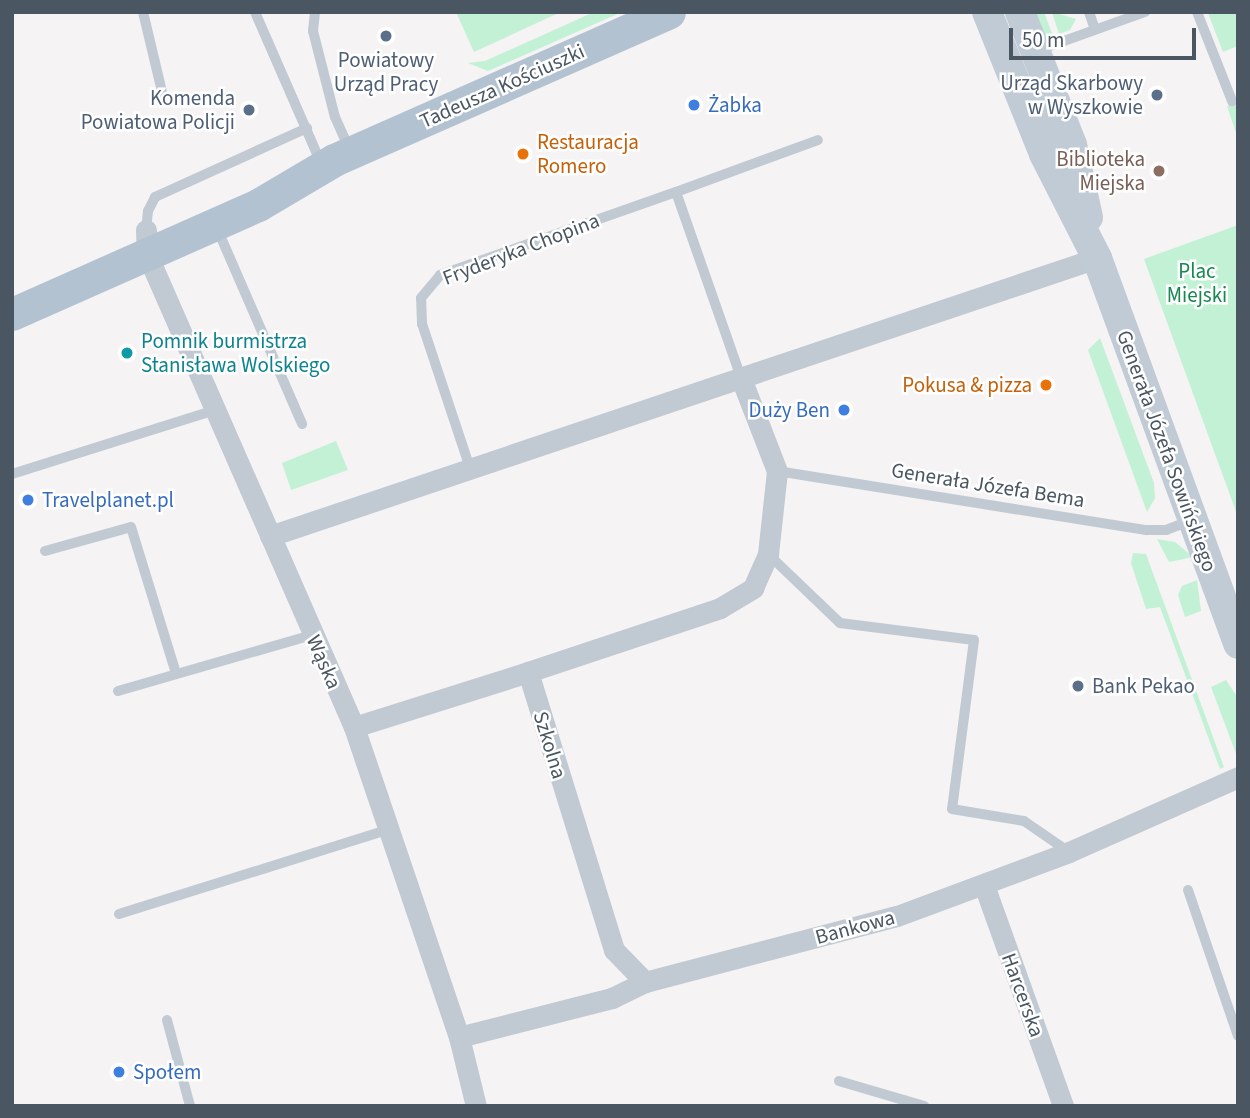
<!DOCTYPE html>
<meta charset="utf-8">
<style>
body{margin:0}
#map{position:relative;width:1250px;height:1118px;overflow:hidden;background:#f5f3f3;font-family:"Source Sans 3",sans-serif}
div>[style]{position:absolute}
.green>*{inset:0;background:#c3f1d5}
.lane>*{height:10px;margin:-5px;padding:0 5px;transform-origin:5px;border-radius:5px;background:#c1cad2}
.street>*{height:21px;margin:-10.5px;padding:0 10.5px;transform-origin:10.5px;border-radius:10.5px;background:#c1cad2}
.secondary>*{height:30px;margin:-15px;padding:0 15px;transform-origin:15px;border-radius:15px;background:#c1cbd6}
.primary>*{height:33px;margin:-16.5px;padding:0 16.5px;transform-origin:16.5px;border-radius:16.5px;background:#b3c2d1}
.dots>*{width:19px;height:19px;translate:-50% -50%;box-sizing:border-box;border:4px solid #fff;border-radius:50%}
span{translate:-50% -50%;white-space:nowrap;text-align:center;line-height:1.15;-webkit-text-stroke:5px #fff;paint-order:stroke}
.service-label{font-size:21px;color:#4e5e75}
.right{translate:-100% -50%;text-align:right}
.left{translate:0 -50%;text-align:left}
.street-label{font-size:21px;color:#4a5661}
.shop-label{font-size:21px;color:#366cbe}
.food-label{font-size:21px;color:#c56008}
.education-label{font-size:21px;color:#785e54}
.park-label{font-size:21px;color:#17864f}
.culture-label{font-size:21px;color:#0d838f}
.frame{position:absolute;inset:0;border:14px solid #4a5661;pointer-events:none}
.scale{position:absolute;left:1009px;top:28px;width:187px;height:32px;box-sizing:border-box;border:4px solid #4a5661;border-top:0;padding-left:9px;font-size:21px;line-height:24px;white-space:nowrap;color:#4a5661;-webkit-text-stroke:5px #fff;paint-order:stroke}
</style>
<div id="map">
<div class="green">
<i style="clip-path:polygon(456px 12px,561px 12px,474px 52px)"></i>
<i style="clip-path:polygon(594px 12px,622px 12px,488px 71px,468px 63px,485px 61px)"></i>
<i style="clip-path:polygon(1029px 12px,1044px 12px,1053px 36px,1046px 39px)"></i>
<i style="clip-path:polygon(1052px 12px,1076px 19px,1070px 30px,1059px 34px)"></i>
<i style="clip-path:polygon(1238px 12px,1238px 46px,1223px 52px,1208px 13px)"></i>
<i style="clip-path:polygon(1238px 102px,1238px 139px,1227px 106px)"></i>
<i style="clip-path:polygon(1238px 225px,1238px 517px,1144px 259px)"></i>
<i style="clip-path:polygon(1100px 338px,1154px 483px,1155px 498px,1147px 512px,1088px 350px)"></i>
<i style="clip-path:polygon(336px 441px,348px 470px,291px 490px,282px 463px)"></i>
<i style="clip-path:polygon(1157px 539px,1175px 542px,1193px 557px,1169px 562px)"></i>
<i style="clip-path:polygon(1133px 553px,1146px 554px,1224px 767px,1220px 769px,1160px 607px,1146px 609px,1131px 563px)"></i>
<i style="clip-path:polygon(1197px 580px,1201px 611px,1185px 617px,1178px 595px,1182px 586px)"></i>
<i style="clip-path:polygon(1226px 680px,1238px 698px,1238px 759px,1211px 687px)"></i>
</div>
<div class="lane">
<i style="left:143px;top:12px;width:86px;rotate:76.6deg"></i>
<i style="left:255px;top:12px;width:165px;rotate:66.4deg"></i>
<i style="left:315px;top:12px;width:19px;rotate:96deg"></i>
<i style="left:313px;top:31px;width:89px;rotate:75.7deg"></i>
<i style="left:335px;top:117px;width:36px;rotate:66deg"></i>
<i style="left:1089px;top:12px;width:18px;rotate:71deg"></i>
<i style="left:1197px;top:12px;width:96px;rotate:68.5deg"></i>
<i style="left:1036px;top:51px;width:116px;rotate:-19.7deg"></i>
<i style="left:676px;top:192px;width:151px;rotate:-20.1deg"></i>
<i style="left:216px;top:226px;width:216px;rotate:66.5deg"></i>
<i style="left:146px;top:230px;width:19px;rotate:-84deg"></i>
<i style="left:148px;top:211px;width:16px;rotate:-63deg"></i>
<i style="left:155px;top:197px;width:167px;rotate:-24.4deg"></i>
<i style="left:470px;top:468px;width:152px;rotate:-108.4deg"></i>
<i style="left:422px;top:324px;width:26px;rotate:-92deg"></i>
<i style="left:421px;top:298px;width:30px;rotate:-50deg"></i>
<i style="left:440px;top:275px;width:250px;rotate:-19.4deg"></i>
<i style="left:676px;top:192px;width:197px;rotate:70.7deg"></i>
<i style="left:777px;top:471px;width:374px;rotate:9.1deg"></i>
<i style="left:1146px;top:530px;width:20px"></i>
<i style="left:1166px;top:530px;width:25px;rotate:-21deg"></i>
<i style="left:12px;top:474px;width:213px;rotate:-17.5deg"></i>
<i style="left:45px;top:551px;width:89px;rotate:-15.6deg"></i>
<i style="left:131px;top:527px;width:153px;rotate:72.9deg"></i>
<i style="left:768px;top:554px;width:100px;rotate:43.8deg"></i>
<i style="left:840px;top:623px;width:135px;rotate:7.2deg"></i>
<i style="left:974px;top:640px;width:170px;rotate:97.4deg"></i>
<i style="left:952px;top:809px;width:73px;rotate:9.5deg"></i>
<i style="left:1024px;top:821px;width:55px;rotate:34.6deg"></i>
<i style="left:118px;top:691px;width:202px;rotate:-16.1deg"></i>
<i style="left:1188px;top:890px;width:154px;rotate:71.1deg"></i>
<i style="left:119px;top:914px;width:284px;rotate:-17.4deg"></i>
<i style="left:167px;top:1020px;width:89px;rotate:75deg"></i>
<i style="left:839px;top:1081px;width:89px;rotate:16.4deg"></i>
</div>
<div class="street">
<i style="left:146px;top:230px;width:24px;rotate:88deg"></i>
<i style="left:147px;top:254px;width:516px;rotate:66.36deg"></i>
<i style="left:354px;top:727px;width:327px;rotate:71.3deg"></i>
<i style="left:459px;top:1037px;width:71px;rotate:76.2deg"></i>
<i style="left:270px;top:536px;width:872px;rotate:-18.58deg"></i>
<i style="left:528px;top:672px;width:202px;rotate:-18.4deg"></i>
<i style="left:720px;top:608px;width:39px;rotate:-31deg"></i>
<i style="left:753px;top:588px;width:37px;rotate:-66deg"></i>
<i style="left:768px;top:554px;width:83px;rotate:-83.8deg"></i>
<i style="left:777px;top:471px;width:100px;rotate:-111.2deg"></i>
<i style="left:354px;top:727px;width:182px;rotate:-17.5deg"></i>
<i style="left:528px;top:672px;width:291px;rotate:72.8deg"></i>
<i style="left:614px;top:950px;width:45px;rotate:45.9deg"></i>
<i style="left:984px;top:885px;width:235px;rotate:70.3deg"></i>
<i style="left:459px;top:1037px;width:158px;rotate:-14.3deg"></i>
<i style="left:612px;top:998px;width:37px;rotate:-26deg"></i>
<i style="left:645px;top:982px;width:260px;rotate:-14.7deg"></i>
<i style="left:897px;top:916px;width:184px;rotate:-20.4deg"></i>
<i style="left:1069px;top:852px;width:185px;rotate:-23.9deg"></i>
</div>
<div class="secondary">
<i style="left:987px;top:12px;width:153px;rotate:68.1deg"></i>
<i style="left:1044px;top:154px;width:117px;rotate:63deg"></i>
<i style="left:1097px;top:258px;width:411px;rotate:69.9deg"></i>
<i style="left:1020px;top:12px;width:143px;rotate:68.6deg"></i>
<i style="left:1072px;top:145px;width:74px;rotate:77.5deg"></i>
</div>
<div class="primary">
<i style="left:12px;top:314px;width:269px;rotate:-23.9deg"></i>
<i style="left:258px;top:205px;width:88px;rotate:-30.6deg"></i>
<i style="left:334px;top:160px;width:366px;rotate:-23.8deg"></i>
</div>
<div class="dots">
<i style="left:386px;top:36px;background:#5c6f8a"></i>
<i style="left:1157px;top:95px;background:#5c6f8a"></i>
<i style="left:694px;top:105px;background:#3f7fe0"></i>
<i style="left:249px;top:110px;background:#5c6f8a"></i>
<i style="left:523px;top:154px;background:#e8710a"></i>
<i style="left:1159px;top:171px;background:#8d6e63"></i>
<i style="left:127px;top:353px;background:#0f9aa8"></i>
<i style="left:1046px;top:385px;background:#e8710a"></i>
<i style="left:844px;top:410px;background:#3f7fe0"></i>
<i style="left:28px;top:500px;background:#3f7fe0"></i>
<i style="left:1078px;top:686px;background:#5c6f8a"></i>
<i style="left:119px;top:1072px;background:#3f7fe0"></i>
</div>
<div class="service-label">
<span style="left:386px;top:72px">Powiatowy<br>Urząd Pracy</span>
<span class="right" style="left:1143px;top:95px">Urząd Skarbowy<br>w Wyszkowie</span>
<span class="right" style="left:235px;top:110px">Komenda<br>Powiatowa Policji</span>
<span class="left" style="left:1092px;top:686px">Bank Pekao</span>
</div>
<div class="street-label">
<span style="left:502px;top:86px;rotate:-24deg">Tadeusza Kościuszki</span>
<span style="left:521px;top:249px;rotate:-21deg">Fryderyka Chopina</span>
<span style="left:1167px;top:451px;rotate:70deg">Generała Józefa Sowińskiego</span>
<span style="left:988px;top:485px;rotate:9deg">Generała Józefa Bema</span>
<span style="left:324px;top:662px;rotate:66deg">Wąska</span>
<span style="left:550px;top:745px;rotate:73deg">Szkolna</span>
<span style="left:855px;top:927px;rotate:-15deg">Bankowa</span>
<span style="left:1023px;top:995px;rotate:70deg">Harcerska</span>
</div>
<div class="shop-label">
<span class="left" style="left:708px;top:105px">Żabka</span>
<span class="right" style="left:830px;top:410px">Duży Ben</span>
<span class="left" style="left:42px;top:500px">Travelplanet.pl</span>
<span class="left" style="left:133px;top:1072px">Społem</span>
</div>
<div class="food-label">
<span class="left" style="left:537px;top:154px">Restauracja<br>Romero</span>
<span class="right" style="left:1032px;top:385px">Pokusa &amp; pizza</span>
</div>
<div class="education-label">
<span class="right" style="left:1145px;top:171px">Biblioteka<br>Miejska</span>
</div>
<div class="park-label">
<span style="left:1197px;top:283px">Plac<br>Miejski</span>
</div>
<div class="culture-label">
<span class="left" style="left:141px;top:353px">Pomnik burmistrza<br>Stanisława Wolskiego</span>
</div>
<div class="frame"></div>
<div class="scale">50 m</div>
</div>
